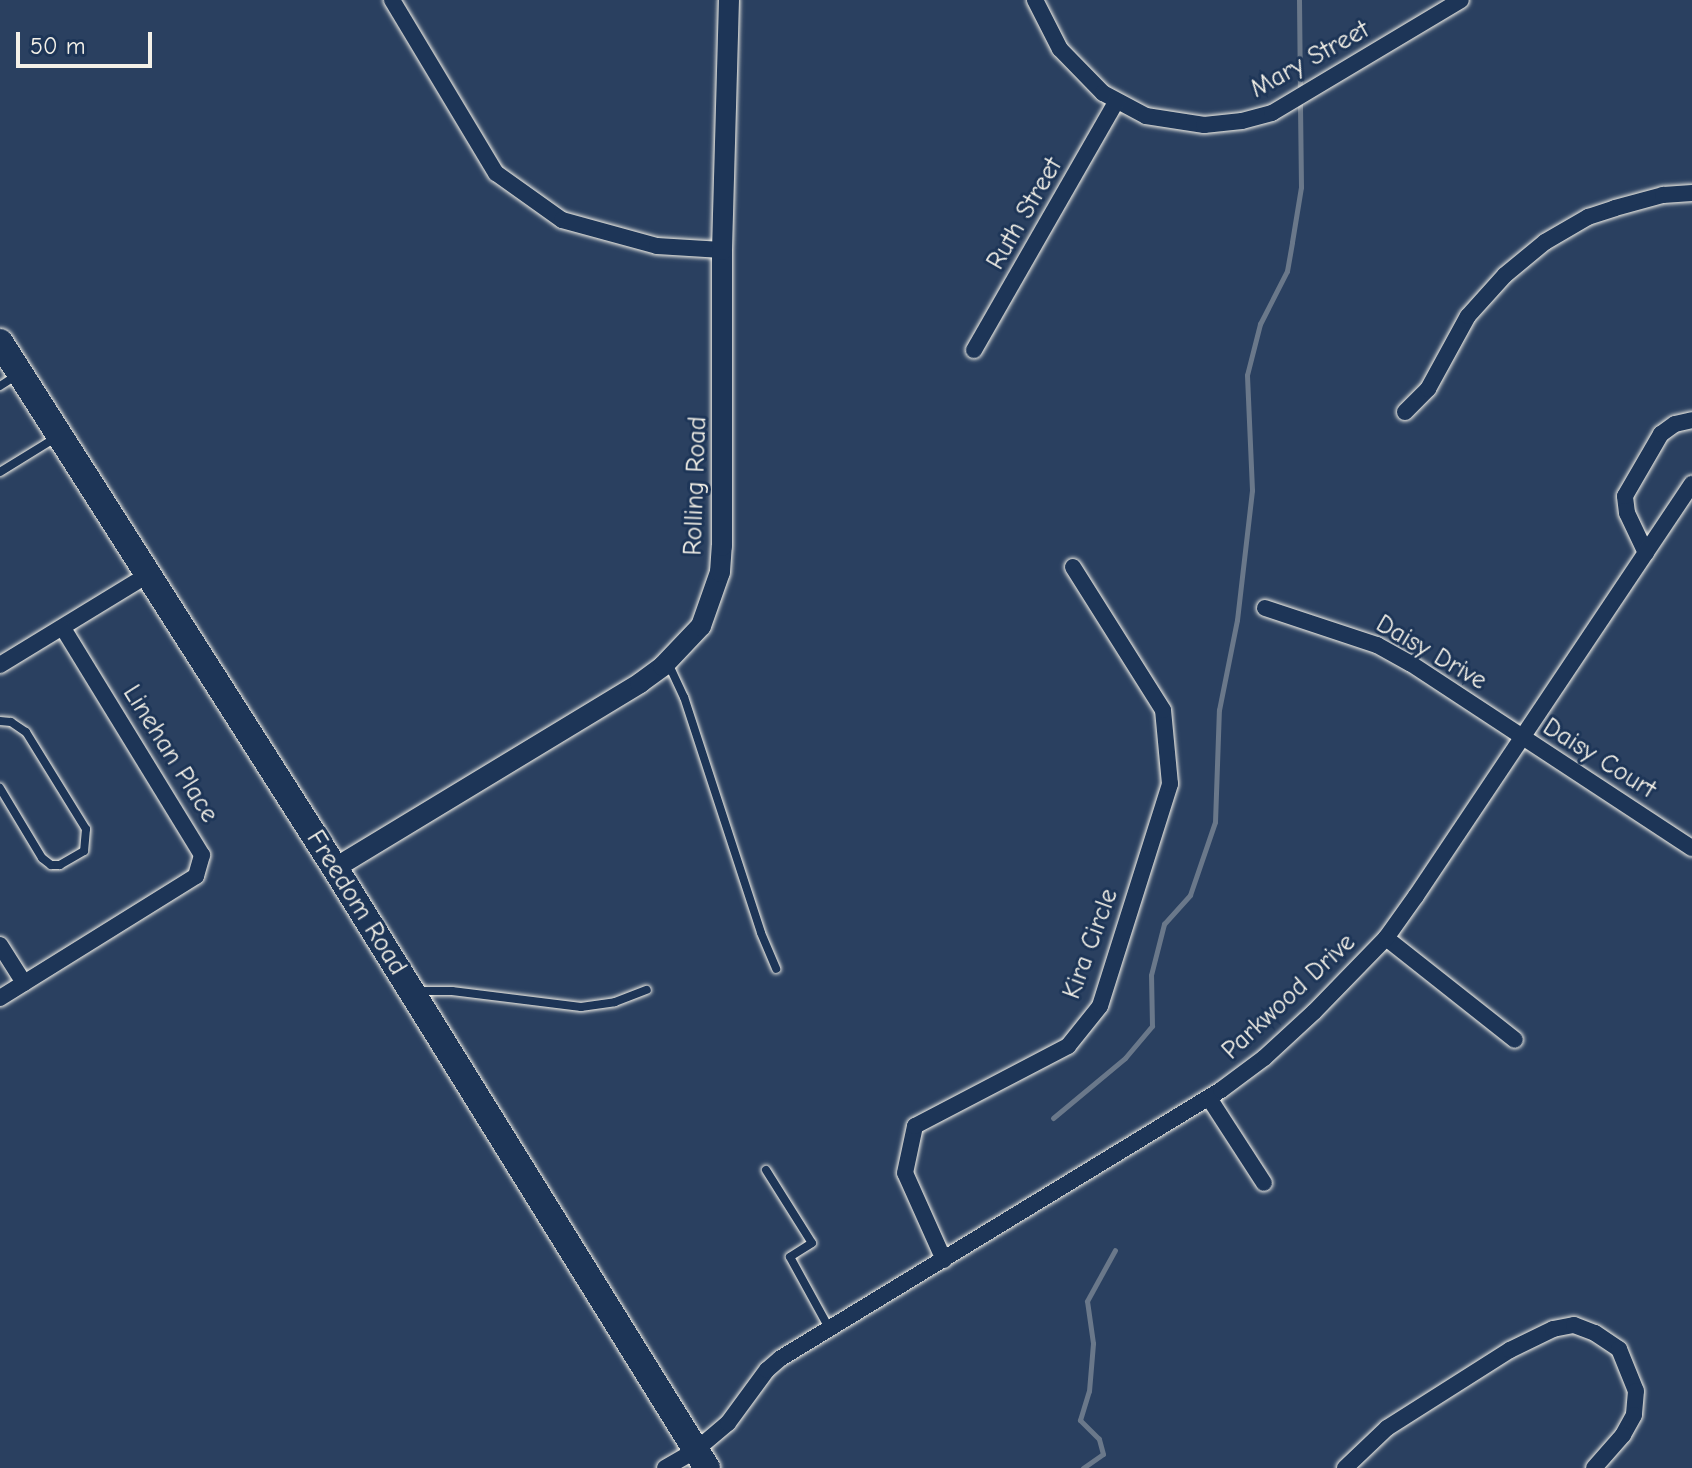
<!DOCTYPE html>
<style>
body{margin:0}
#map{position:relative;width:1692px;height:1468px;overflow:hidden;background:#2a4060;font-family:"Comic Neue",sans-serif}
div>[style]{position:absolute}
.stream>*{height:5px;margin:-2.5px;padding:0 2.5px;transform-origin:2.5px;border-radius:2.5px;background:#6a788a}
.roads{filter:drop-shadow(0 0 2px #f4f1e8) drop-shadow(0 0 2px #f4f1e8)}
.service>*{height:8px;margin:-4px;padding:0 4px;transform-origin:4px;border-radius:4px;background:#1d3557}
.minor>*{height:16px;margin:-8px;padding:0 8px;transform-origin:8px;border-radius:8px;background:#1d3557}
.tertiary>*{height:20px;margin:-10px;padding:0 10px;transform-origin:10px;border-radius:10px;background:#1d3557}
.primary>*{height:26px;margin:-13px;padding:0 13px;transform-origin:13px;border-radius:13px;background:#1d3557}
span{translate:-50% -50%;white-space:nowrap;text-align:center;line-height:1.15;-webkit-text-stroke:6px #1d3557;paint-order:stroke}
.street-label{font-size:26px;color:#f4f1e8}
.scale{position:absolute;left:16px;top:32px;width:136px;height:36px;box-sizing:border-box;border:4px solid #f4f1e8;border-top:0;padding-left:10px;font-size:24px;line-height:28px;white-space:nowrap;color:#f4f1e8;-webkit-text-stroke:6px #1d3557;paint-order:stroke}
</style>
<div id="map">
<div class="stream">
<i style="left:1299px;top:0;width:92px;rotate:89.4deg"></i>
<i style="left:1053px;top:1118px;width:94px;rotate:-39.8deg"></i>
<i style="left:1125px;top:1058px;width:42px;rotate:-49.8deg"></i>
<i style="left:1152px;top:1026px;width:51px;rotate:-91.1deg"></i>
<i style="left:1151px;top:975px;width:53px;rotate:-75.7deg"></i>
<i style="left:1164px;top:924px;width:39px;rotate:-48deg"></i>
<i style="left:1190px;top:895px;width:77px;rotate:-71.1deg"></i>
<i style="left:1215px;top:822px;width:112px;rotate:-88deg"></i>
<i style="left:1219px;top:710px;width:92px;rotate:-78.7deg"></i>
<i style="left:1237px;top:620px;width:131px;rotate:-83.4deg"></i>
<i style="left:1252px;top:490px;width:115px;rotate:-92.5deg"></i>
<i style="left:1247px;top:375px;width:53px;rotate:-75.7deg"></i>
<i style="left:1260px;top:324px;width:59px;rotate:-63deg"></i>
<i style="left:1287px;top:271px;width:29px;rotate:-80deg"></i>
<i style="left:1292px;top:242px;width:56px;rotate:-80.7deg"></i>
<i style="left:1301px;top:187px;width:85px;rotate:-90.7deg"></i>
<i style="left:1083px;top:1468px;width:24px;rotate:-35deg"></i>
<i style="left:1103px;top:1454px;width:16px;rotate:-105deg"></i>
<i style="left:1099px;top:1439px;width:27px;rotate:-135deg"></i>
<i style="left:1080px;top:1420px;width:30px;rotate:-73deg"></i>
<i style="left:1089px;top:1391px;width:48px;rotate:-85.2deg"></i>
<i style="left:1093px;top:1343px;width:42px;rotate:-98.1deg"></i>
<i style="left:1087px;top:1301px;width:58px;rotate:-61.2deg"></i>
</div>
<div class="roads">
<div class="service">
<i style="left:0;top:386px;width:20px;rotate:-33deg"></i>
<i style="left:0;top:472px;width:67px;rotate:-31.6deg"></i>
<i style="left:668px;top:663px;width:38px;rotate:65deg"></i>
<i style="left:684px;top:697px;width:248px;rotate:71.9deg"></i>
<i style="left:761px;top:933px;width:39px;rotate:67deg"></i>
<i style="left:0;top:721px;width:11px;rotate:5deg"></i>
<i style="left:11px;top:722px;width:18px;rotate:34deg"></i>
<i style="left:26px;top:732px;width:114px;rotate:58.3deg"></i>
<i style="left:86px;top:829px;width:22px;rotate:95deg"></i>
<i style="left:84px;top:851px;width:28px;rotate:150deg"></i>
<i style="left:60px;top:865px;width:9px;rotate:180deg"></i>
<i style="left:51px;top:865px;width:11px;rotate:-142deg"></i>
<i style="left:42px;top:858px;width:82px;rotate:-121deg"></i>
<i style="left:416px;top:991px;width:36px"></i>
<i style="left:452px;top:991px;width:130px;rotate:7.1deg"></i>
<i style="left:581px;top:1007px;width:34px;rotate:-8deg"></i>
<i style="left:615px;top:1002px;width:34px;rotate:-21deg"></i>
<i style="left:766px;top:1170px;width:86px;rotate:57.8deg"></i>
<i style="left:812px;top:1243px;width:26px;rotate:148deg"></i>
<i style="left:790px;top:1257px;width:81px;rotate:61.2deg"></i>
</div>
<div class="minor">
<i style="left:392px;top:0;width:202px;rotate:59deg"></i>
<i style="left:496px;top:173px;width:81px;rotate:35.5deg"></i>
<i style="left:562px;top:220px;width:98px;rotate:15.3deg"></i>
<i style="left:657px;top:246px;width:65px;rotate:3.5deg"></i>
<i style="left:1035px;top:0;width:55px;rotate:63deg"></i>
<i style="left:1060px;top:49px;width:62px;rotate:45.7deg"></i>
<i style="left:1103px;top:93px;width:49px;rotate:28.1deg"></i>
<i style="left:1146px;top:116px;width:59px;rotate:8.8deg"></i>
<i style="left:1204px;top:125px;width:38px;rotate:-6deg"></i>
<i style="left:1242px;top:121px;width:31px;rotate:-15deg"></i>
<i style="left:1272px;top:113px;width:220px;rotate:-30.9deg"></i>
<i style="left:974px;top:350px;width:286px;rotate:-60.2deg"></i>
<i style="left:1405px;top:412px;width:33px;rotate:-45deg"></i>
<i style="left:1428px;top:389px;width:83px;rotate:-61.3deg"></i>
<i style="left:1468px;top:316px;width:55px;rotate:-47.9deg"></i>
<i style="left:1505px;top:275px;width:52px;rotate:-39.5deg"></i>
<i style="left:1545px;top:242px;width:50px;rotate:-30.2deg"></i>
<i style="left:1588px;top:217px;width:28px;rotate:-18deg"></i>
<i style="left:1615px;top:208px;width:50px;rotate:-15.2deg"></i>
<i style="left:1663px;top:195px;width:29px;rotate:-4deg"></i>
<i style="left:1646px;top:553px;width:44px;rotate:-115.4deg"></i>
<i style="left:1627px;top:513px;width:17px;rotate:-97deg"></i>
<i style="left:1625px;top:496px;width:72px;rotate:-59.9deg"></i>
<i style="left:1661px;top:434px;width:17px;rotate:-36deg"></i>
<i style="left:1675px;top:424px;width:17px;rotate:-13deg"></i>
<i style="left:1265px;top:608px;width:118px;rotate:18.3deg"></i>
<i style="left:1377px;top:645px;width:38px;rotate:29deg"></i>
<i style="left:1410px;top:663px;width:337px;rotate:33.3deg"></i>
<i style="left:0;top:665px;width:175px;rotate:-31.4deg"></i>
<i style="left:1386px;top:938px;width:164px;rotate:38.3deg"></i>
<i style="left:0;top:945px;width:45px;rotate:57.7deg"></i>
<i style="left:0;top:998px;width:231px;rotate:-31.9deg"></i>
<i style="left:196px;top:876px;width:22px;rotate:-74deg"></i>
<i style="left:202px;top:855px;width:266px;rotate:-121.5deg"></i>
<i style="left:1209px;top:1098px;width:101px;rotate:57.1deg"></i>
<i style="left:944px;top:1260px;width:95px;rotate:-114.1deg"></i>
<i style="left:905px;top:1173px;width:48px;rotate:-78deg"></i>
<i style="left:915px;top:1126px;width:173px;rotate:-27.6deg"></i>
<i style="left:1068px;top:1046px;width:51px;rotate:-51.3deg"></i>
<i style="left:1100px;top:1006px;width:233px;rotate:-72.5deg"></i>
<i style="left:1170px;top:784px;width:74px;rotate:-95.4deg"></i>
<i style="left:1163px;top:710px;width:169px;rotate:-122.2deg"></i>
<i style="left:665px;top:1468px;width:36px;rotate:-30deg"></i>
<i style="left:696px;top:1450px;width:42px;rotate:-40.2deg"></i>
<i style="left:728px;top:1423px;width:66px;rotate:-53.7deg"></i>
<i style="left:767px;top:1370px;width:18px;rotate:-41deg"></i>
<i style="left:781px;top:1358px;width:515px;rotate:-31.35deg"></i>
<i style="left:1221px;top:1090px;width:54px;rotate:-36.7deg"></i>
<i style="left:1264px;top:1058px;width:68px;rotate:-42.6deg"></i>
<i style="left:1314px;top:1012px;width:103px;rotate:-45.8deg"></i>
<i style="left:1386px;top:938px;width:52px;rotate:-54.5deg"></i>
<i style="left:1416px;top:896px;width:496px;rotate:-56.2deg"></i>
<i style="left:1345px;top:1468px;width:58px;rotate:-43.6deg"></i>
<i style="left:1387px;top:1428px;width:146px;rotate:-32.4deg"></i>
<i style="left:1510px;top:1350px;width:48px;rotate:-26deg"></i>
<i style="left:1553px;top:1329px;width:21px;rotate:-11deg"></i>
<i style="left:1574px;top:1325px;width:22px;rotate:21deg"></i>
<i style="left:1595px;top:1333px;width:29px;rotate:34deg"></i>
<i style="left:1619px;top:1349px;width:45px;rotate:68deg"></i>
<i style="left:1636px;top:1391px;width:24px;rotate:95deg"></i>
<i style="left:1634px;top:1415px;width:23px;rotate:119deg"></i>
<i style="left:1623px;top:1435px;width:44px;rotate:131.3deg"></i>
</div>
<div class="tertiary">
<i style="left:335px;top:868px;width:357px;rotate:-31.2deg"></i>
<i style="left:640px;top:683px;width:29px;rotate:-36deg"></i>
<i style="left:663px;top:666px;width:55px;rotate:-46.5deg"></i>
<i style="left:701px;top:626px;width:57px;rotate:-70.6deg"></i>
<i style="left:720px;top:572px;width:26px;rotate:-86deg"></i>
<i style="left:722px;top:546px;width:296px;rotate:-90deg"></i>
<i style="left:722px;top:250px;width:250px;rotate:-88.4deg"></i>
</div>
<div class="primary">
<i style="left:0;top:342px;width:624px;rotate:57.51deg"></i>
<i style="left:335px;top:868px;width:706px;rotate:58.2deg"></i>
</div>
</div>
<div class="street-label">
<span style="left:1310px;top:60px;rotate:-29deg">Mary Street</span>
<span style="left:1025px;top:214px;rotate:-60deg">Ruth Street</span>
<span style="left:696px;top:486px;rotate:-88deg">Rolling Road</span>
<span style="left:1431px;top:653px;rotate:30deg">Daisy Drive</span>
<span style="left:170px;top:754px;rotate:58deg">Linehan Place</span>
<span style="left:1599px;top:759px;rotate:32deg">Daisy Court</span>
<span style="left:356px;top:903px;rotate:58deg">Freedom Road</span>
<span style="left:1091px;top:944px;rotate:-70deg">Kira Circle</span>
<span style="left:1289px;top:997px;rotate:-43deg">Parkwood Drive</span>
</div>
<div class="scale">50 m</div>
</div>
